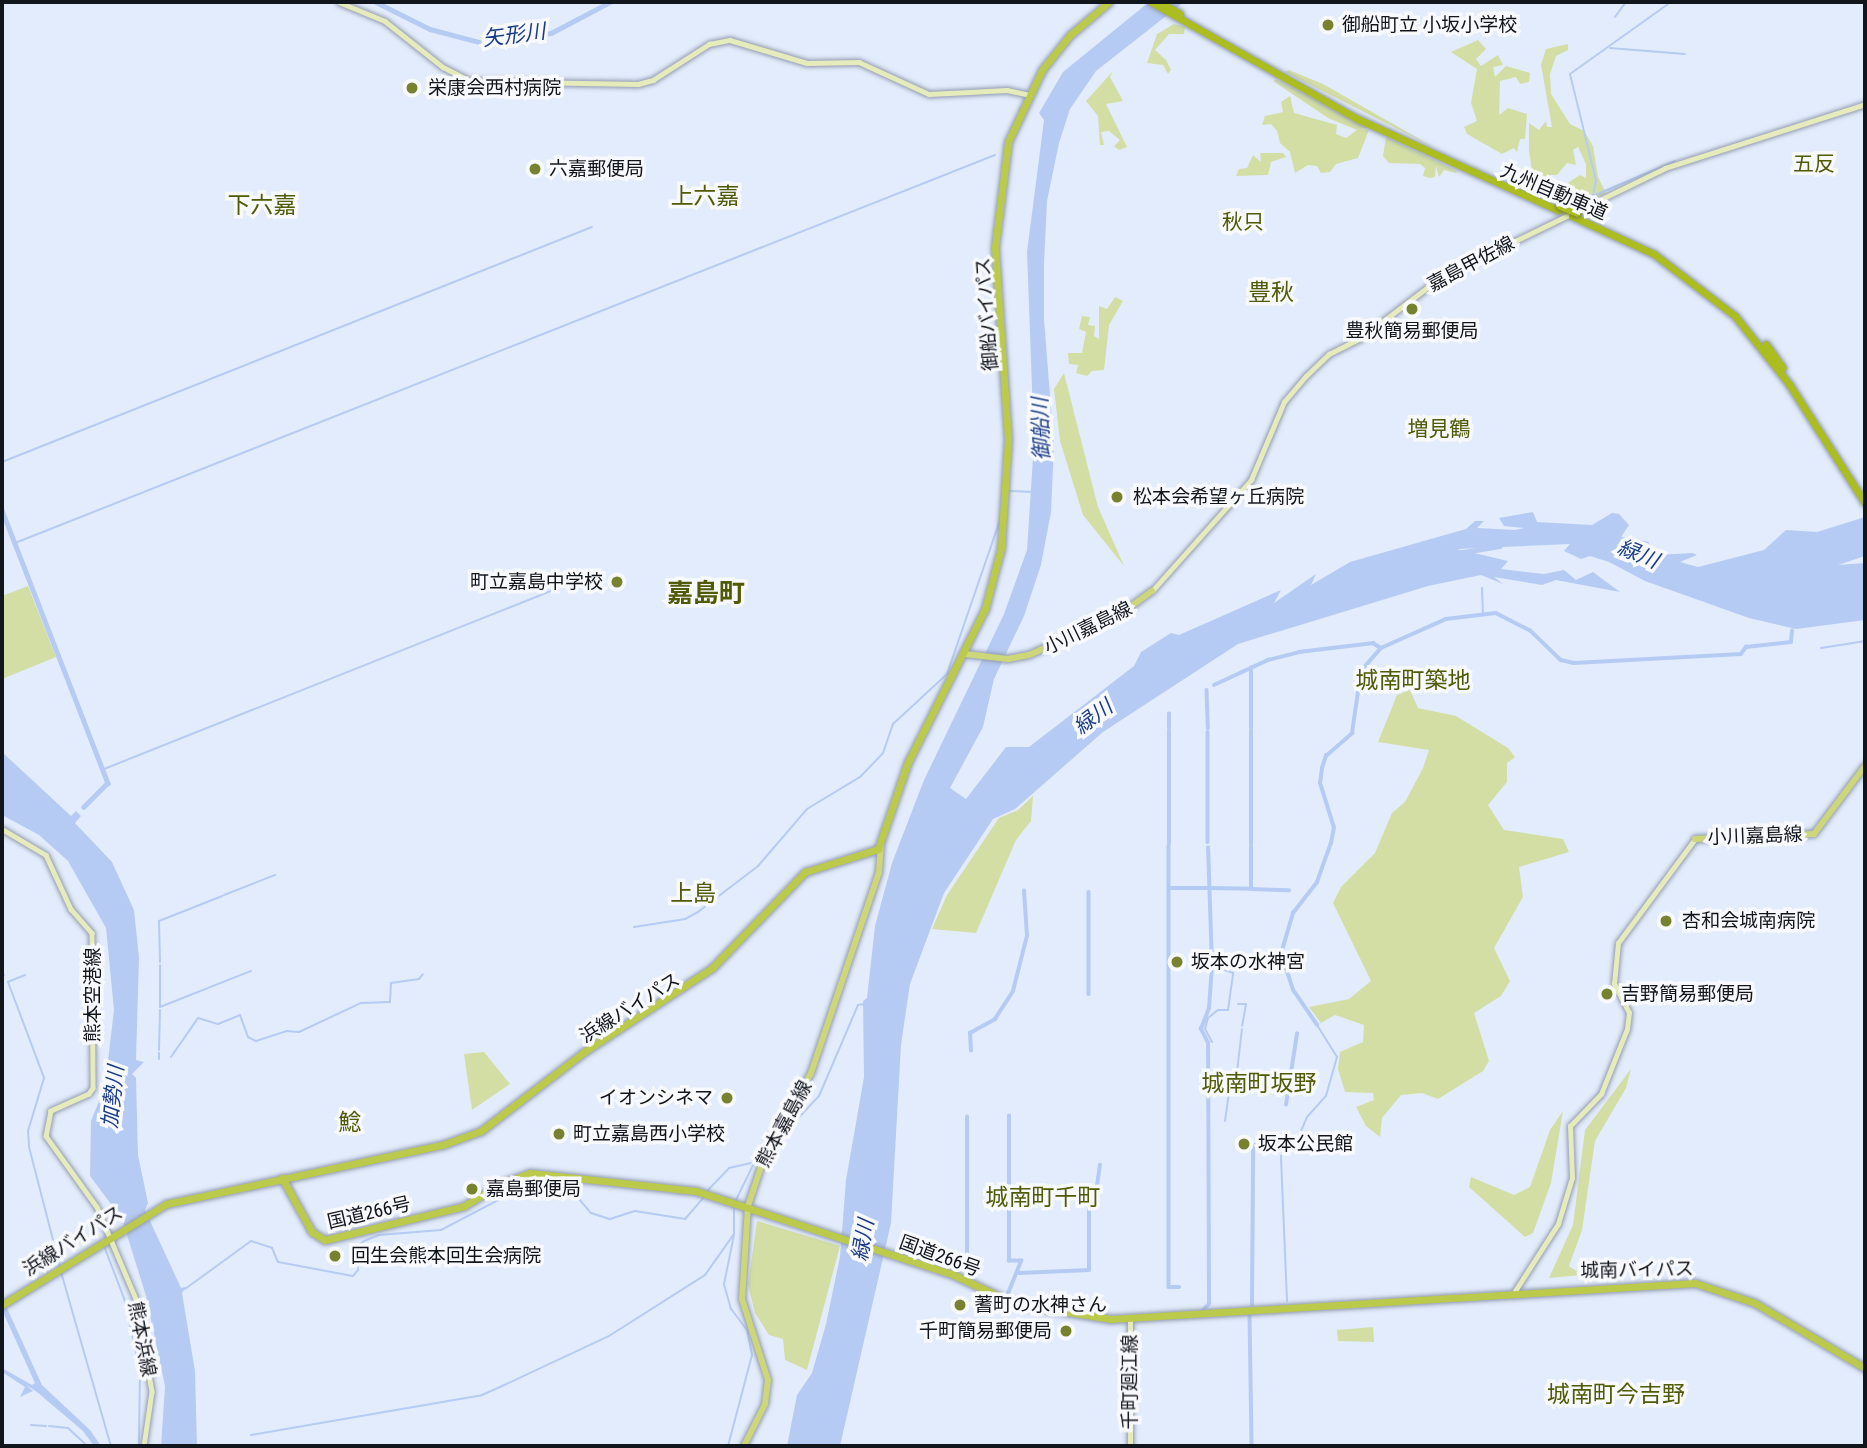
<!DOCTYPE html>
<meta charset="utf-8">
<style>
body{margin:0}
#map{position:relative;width:1867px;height:1448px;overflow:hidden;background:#e3ecfc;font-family:"Roboto Condensed","Noto Sans JP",sans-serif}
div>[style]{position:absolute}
.green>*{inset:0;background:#d3dea5}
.water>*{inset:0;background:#b6cbf3}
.stream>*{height:2px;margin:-1px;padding:0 1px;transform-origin:1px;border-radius:1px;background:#b6cbf3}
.canal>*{height:3.5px;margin:-1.75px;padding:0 1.75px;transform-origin:1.75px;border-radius:1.75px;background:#b6cbf3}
.river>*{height:4.5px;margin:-2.25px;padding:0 2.25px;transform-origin:2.25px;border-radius:2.25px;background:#b6cbf3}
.roads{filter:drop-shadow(0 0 2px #939db0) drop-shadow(0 0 2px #939db0)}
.secondary>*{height:4.5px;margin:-2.25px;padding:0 2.25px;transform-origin:2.25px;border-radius:2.25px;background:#e6ebbc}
.primary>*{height:6px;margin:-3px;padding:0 3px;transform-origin:3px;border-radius:3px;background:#cdd779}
.trunk>*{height:7px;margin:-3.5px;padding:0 3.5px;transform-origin:3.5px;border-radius:3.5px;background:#bcca4c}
.motorway>*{height:7px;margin:-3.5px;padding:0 3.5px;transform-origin:3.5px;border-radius:3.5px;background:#abbd1f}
.bridges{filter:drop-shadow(0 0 2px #75821e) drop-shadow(0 0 2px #75821e)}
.motorway-bridge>*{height:7px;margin:-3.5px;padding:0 3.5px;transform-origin:3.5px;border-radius:3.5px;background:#abbd1f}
.dots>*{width:19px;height:19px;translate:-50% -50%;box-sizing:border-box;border:4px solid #f7f9fd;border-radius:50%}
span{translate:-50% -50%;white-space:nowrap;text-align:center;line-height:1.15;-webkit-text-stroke:7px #f7f9fd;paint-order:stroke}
.poi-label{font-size:19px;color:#11151c}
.left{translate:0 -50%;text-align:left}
.right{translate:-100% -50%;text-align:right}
.street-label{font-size:19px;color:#11151c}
.water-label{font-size:21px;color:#1a3c87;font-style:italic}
.neighbourhood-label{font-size:21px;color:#515a04}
.quarter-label{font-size:23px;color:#515a04}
.district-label{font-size:26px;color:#515a04;font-weight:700}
.frame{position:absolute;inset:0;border:4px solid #11151c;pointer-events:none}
</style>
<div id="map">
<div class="green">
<i style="clip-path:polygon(1174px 24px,1185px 27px,1184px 34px,1169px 34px,1155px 50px,1166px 60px,1171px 70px,1168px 74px,1163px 65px,1147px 63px,1157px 34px)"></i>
<i style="clip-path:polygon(1478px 40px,1486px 49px,1476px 59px,1481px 66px,1498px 55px,1503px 65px,1493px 67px,1495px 77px,1506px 66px,1530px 73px,1529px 82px,1520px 84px,1516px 77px,1500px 81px,1499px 115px,1508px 108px,1527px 114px,1525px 139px,1520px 139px,1517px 152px,1514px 148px,1502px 154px,1467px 134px,1464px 127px,1477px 121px,1471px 103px,1477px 69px,1451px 52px)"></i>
<i style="clip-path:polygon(evenodd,1568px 44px,1568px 50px,1556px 56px,1550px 74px,1551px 94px,1570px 124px,1584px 131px,1593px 146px,1598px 177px,1606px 193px,1591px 200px,1577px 194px,1562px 198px,1534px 186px,1529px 150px,1529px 123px,1539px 130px,1546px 121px,1547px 127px,1552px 127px,1541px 65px,1546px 49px,1568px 44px,1578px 147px,1586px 164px,1586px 178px,1580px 175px,1563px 186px,1545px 187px,1550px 175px,1557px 175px,1567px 163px,1576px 165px,1573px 150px,1578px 147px)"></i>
<i style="clip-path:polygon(1289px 70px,1323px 84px,1437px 149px,1285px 72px)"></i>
<i style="clip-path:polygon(1113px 71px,1110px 77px,1123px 101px,1106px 104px,1127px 147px,1119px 150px,1114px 146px,1120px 140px,1109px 131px,1101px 132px,1104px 145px,1100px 145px,1098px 116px,1086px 101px)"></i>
<i style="clip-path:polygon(1276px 79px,1368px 128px,1360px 129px,1369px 130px,1358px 158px,1336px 164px,1330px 172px,1321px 173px,1317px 166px,1308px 165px,1295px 173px,1290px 152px,1280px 143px,1277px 131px,1271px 124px,1262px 125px,1265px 116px,1283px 112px,1281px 102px,1290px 96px,1294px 113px,1337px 125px,1336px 134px,1346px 138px,1357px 130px,1328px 118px,1273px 81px)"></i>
<i style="clip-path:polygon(1386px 137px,1457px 171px,1456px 173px,1444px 170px,1439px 177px,1436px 166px,1435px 177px,1430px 178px,1423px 176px,1425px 168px,1420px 164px,1389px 163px,1383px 156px)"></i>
<i style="clip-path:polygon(1260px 153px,1283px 153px,1286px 157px,1271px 162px,1268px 175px,1236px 176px,1239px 169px,1247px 168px,1253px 155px,1261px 162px)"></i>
<i style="clip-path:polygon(1115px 297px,1123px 301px,1109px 325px,1104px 370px,1092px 371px,1087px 376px,1076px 373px,1078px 365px,1069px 364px,1068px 353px,1082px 353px,1086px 332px,1079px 329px,1082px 316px,1090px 317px,1088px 325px,1095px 326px,1094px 336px,1099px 339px,1099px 306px,1107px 309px)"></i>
<i style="clip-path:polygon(1064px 373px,1098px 507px,1124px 566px,1083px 515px,1060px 441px,1054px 389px)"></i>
<i style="clip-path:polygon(28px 586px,56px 657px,2px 679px,2px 596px)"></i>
<i style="clip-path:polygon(1410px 690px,1418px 708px,1456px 716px,1508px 748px,1515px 757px,1507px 763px,1507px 782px,1488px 805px,1504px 830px,1563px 839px,1569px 852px,1519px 867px,1523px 897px,1494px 948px,1510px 981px,1501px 996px,1474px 1013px,1489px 1061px,1483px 1071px,1438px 1099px,1422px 1093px,1401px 1095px,1382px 1118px,1380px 1137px,1366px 1126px,1356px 1107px,1374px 1100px,1373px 1093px,1345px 1092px,1338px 1069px,1340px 1052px,1363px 1042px,1364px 1025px,1335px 1015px,1321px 1023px,1309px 1007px,1349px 999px,1371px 981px,1333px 903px,1341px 887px,1375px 853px,1392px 813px,1405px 802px,1423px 768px,1429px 750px,1378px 742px,1397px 695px)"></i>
<i style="clip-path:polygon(1033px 796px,1031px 821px,1016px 840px,976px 933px,932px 929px,947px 895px,999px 818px,1018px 810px)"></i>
<i style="clip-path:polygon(484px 1052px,510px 1084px,472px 1110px,464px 1054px)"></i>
<i style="clip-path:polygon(1631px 1069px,1626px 1088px,1595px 1141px,1582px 1230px,1569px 1266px,1582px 1275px,1549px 1278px,1573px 1225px,1585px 1130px)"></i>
<i style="clip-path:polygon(1563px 1111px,1551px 1183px,1533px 1233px,1525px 1237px,1469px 1187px,1471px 1177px,1514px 1195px,1530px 1187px,1550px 1130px)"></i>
<i style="clip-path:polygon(757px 1221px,840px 1246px,807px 1370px,785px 1360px,783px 1339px,769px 1335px,755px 1313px,748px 1285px)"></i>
<i style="clip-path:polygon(1373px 1327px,1374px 1342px,1338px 1341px,1337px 1330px)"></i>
</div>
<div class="water">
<i style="clip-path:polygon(1149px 2px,1184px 2px,1096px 71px,1070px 109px,1059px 143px,1047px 201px,1044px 264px,1044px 319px,1054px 446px,1051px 512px,1041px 565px,1024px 616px,994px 679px,983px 727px,950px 788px,966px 799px,1006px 747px,1029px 747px,1134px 666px,1141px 652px,1171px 633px,1179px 635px,1281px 590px,1274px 603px,1316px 574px,1311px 585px,1350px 562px,1466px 529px,1475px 521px,1484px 521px,1477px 528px,1515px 530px,1524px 528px,1504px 526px,1499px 518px,1533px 512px,1537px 522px,1592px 525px,1612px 513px,1619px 514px,1629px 525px,1621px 537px,1649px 542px,1648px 552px,1656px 555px,1692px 553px,1697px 555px,1680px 562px,1698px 567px,1764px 550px,1786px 530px,1817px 532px,1865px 517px,1865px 556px,1838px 565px,1865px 563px,1865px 620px,1796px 629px,1749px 618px,1645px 581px,1609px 562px,1590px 556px,1581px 559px,1564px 551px,1570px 544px,1457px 549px,1508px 561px,1501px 569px,1544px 574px,1564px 570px,1576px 580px,1593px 572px,1620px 592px,1556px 580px,1542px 585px,1494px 577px,1503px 584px,1481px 575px,1428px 586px,1238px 644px,1103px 732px,1015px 809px,993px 819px,944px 893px,910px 984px,901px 1045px,891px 1223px,840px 1446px,787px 1446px,797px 1395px,812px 1373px,826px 1324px,840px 1257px,846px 1180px,864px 1077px,863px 1001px,867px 998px,875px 926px,892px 863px,924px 780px,1004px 614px,1027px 550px,1034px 442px,1027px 252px,1044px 120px,1039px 113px,1063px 72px)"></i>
<i style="clip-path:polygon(2px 752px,71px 816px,76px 811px,81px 816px,75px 823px,112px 862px,134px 910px,139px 958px,136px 1060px,144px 1062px,132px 1074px,136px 1078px,138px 1155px,148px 1203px,145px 1210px,181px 1288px,186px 1287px,182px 1293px,195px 1371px,197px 1446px,161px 1446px,165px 1386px,146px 1296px,122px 1219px,90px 1176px,91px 1121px,105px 1086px,114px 1010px,106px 928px,68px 861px,39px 835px,2px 815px)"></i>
<i style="clip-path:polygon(2px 1297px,42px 1385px,90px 1430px,101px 1446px,94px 1446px,83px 1431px,37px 1392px,26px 1385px,33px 1391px,20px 1397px,25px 1387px,2px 1372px,2px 1368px,32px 1385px,35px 1383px,2px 1310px)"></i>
</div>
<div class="stream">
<i style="left:1615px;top:17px;width:19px;rotate:-54deg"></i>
<i style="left:1610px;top:48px;width:75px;rotate:4.6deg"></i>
<i style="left:1595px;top:195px;width:87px;rotate:-23deg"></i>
<i style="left:1573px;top:206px;width:22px;rotate:-27deg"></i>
<i style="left:1593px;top:196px;width:16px;rotate:-79deg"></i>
<i style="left:1596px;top:180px;width:109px;rotate:-103.8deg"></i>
<i style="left:1570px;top:74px;width:124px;rotate:-35.5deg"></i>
<i style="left:2px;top:462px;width:635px;rotate:-21.72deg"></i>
<i style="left:1008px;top:491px;width:26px;rotate:2deg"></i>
<i style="left:15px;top:543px;width:1054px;rotate:-21.6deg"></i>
<i style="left:1482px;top:588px;width:27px;rotate:88deg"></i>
<i style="left:1821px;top:648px;width:45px;rotate:-9deg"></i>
<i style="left:104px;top:769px;width:503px;rotate:-21.72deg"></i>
<i style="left:224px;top:895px;width:55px;rotate:-21.4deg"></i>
<i style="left:634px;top:927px;width:52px;rotate:-8.9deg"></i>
<i style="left:685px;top:919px;width:15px;rotate:-28deg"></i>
<i style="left:698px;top:912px;width:76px;rotate:-37.5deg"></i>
<i style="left:758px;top:866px;width:75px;rotate:-49.3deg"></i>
<i style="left:807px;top:809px;width:62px;rotate:-31.1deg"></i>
<i style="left:860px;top:777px;width:33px;rotate:-46deg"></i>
<i style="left:883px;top:753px;width:31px;rotate:-71deg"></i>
<i style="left:893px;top:724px;width:74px;rotate:-42.8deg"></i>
<i style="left:947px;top:674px;width:163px;rotate:-71deg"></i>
<i style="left:160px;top:962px;width:41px;rotate:-91.4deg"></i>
<i style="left:159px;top:921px;width:68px;rotate:-21.6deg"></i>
<i style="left:160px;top:965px;width:42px;rotate:90deg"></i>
<i style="left:160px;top:1007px;width:98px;rotate:-21.6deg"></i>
<i style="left:2px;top:975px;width:2px"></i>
<i style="left:25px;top:975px;width:18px;rotate:158deg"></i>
<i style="left:8px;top:982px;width:103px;rotate:69.4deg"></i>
<i style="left:44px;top:1078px;width:55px;rotate:106.8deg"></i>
<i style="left:28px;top:1131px;width:16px;rotate:86deg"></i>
<i style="left:29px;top:1147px;width:124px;rotate:75.5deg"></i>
<i style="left:1238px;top:1004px;width:8px"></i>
<i style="left:1246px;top:1004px;width:22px;rotate:100deg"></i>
<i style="left:1212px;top:1042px;width:15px;rotate:-118deg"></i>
<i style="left:1205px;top:1029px;width:11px;rotate:-75deg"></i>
<i style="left:1208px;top:1018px;width:13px;rotate:-39deg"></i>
<i style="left:1218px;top:1010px;width:10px"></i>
<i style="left:1228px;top:1010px;width:37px;rotate:-82deg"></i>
<i style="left:1233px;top:973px;width:12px;rotate:-160deg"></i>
<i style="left:159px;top:1050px;width:40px;rotate:-88.6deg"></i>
<i style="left:171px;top:1057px;width:47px;rotate:-55.3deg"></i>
<i style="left:198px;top:1018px;width:21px;rotate:17deg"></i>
<i style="left:218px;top:1024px;width:24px;rotate:-22deg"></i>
<i style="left:240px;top:1015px;width:23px;rotate:70deg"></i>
<i style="left:248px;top:1037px;width:9px;rotate:27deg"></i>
<i style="left:256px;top:1041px;width:32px;rotate:-18deg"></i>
<i style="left:286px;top:1031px;width:13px;rotate:4deg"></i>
<i style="left:299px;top:1032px;width:68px;rotate:-25.1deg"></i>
<i style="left:361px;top:1003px;width:29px;rotate:-2deg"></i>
<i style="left:390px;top:1002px;width:19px;rotate:-87deg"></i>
<i style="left:391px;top:983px;width:28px;rotate:-8deg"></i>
<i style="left:419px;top:979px;width:6px;rotate:-51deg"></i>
<i style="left:159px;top:1059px;width:6px;rotate:-90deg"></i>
<i style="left:1225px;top:1121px;width:42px;rotate:-81.9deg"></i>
<i style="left:1231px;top:1079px;width:5px;rotate:11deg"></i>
<i style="left:1236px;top:1080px;width:51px;rotate:-83.3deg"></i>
<i style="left:777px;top:1141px;width:62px;rotate:-47deg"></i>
<i style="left:819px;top:1096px;width:99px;rotate:-66.8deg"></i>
<i style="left:858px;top:1005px;width:7px;rotate:-8deg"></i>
<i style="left:708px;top:1190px;width:30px;rotate:-46deg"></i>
<i style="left:729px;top:1168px;width:26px;rotate:-13deg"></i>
<i style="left:754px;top:1162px;width:17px;rotate:-66deg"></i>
<i style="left:761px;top:1146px;width:8px;rotate:-23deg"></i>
<i style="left:735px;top:1202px;width:43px;rotate:-64deg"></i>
<i style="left:104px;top:1246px;width:56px;rotate:69deg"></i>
<i style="left:124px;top:1298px;width:75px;rotate:77.6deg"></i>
<i style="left:140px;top:1371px;width:75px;rotate:90.8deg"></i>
<i style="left:61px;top:1272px;width:181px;rotate:74deg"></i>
<i style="left:185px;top:1289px;width:82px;rotate:-36deg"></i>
<i style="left:251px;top:1241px;width:22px;rotate:18deg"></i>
<i style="left:272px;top:1248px;width:15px;rotate:67deg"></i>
<i style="left:278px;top:1262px;width:76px;rotate:10.6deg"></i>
<i style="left:353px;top:1276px;width:8px;rotate:-50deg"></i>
<i style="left:358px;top:1270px;width:23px;rotate:-95deg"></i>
<i style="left:356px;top:1247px;width:10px;rotate:-37deg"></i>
<i style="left:364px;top:1241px;width:16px;rotate:-22deg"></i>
<i style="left:379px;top:1235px;width:62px;rotate:-4.6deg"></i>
<i style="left:441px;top:1230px;width:90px;rotate:-27.7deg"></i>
<i style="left:521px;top:1188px;width:48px;rotate:-1.2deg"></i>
<i style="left:569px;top:1187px;width:34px;rotate:50deg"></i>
<i style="left:591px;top:1213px;width:20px;rotate:18deg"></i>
<i style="left:610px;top:1219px;width:26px;rotate:-18deg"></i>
<i style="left:635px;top:1211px;width:51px;rotate:9.1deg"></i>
<i style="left:685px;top:1219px;width:28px;rotate:-49deg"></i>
<i style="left:1287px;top:1301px;width:145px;rotate:-92.4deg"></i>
<i style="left:1281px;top:1156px;width:20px;rotate:-41deg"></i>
<i style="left:1296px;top:1143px;width:28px;rotate:-67deg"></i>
<i style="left:1307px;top:1117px;width:28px;rotate:-48deg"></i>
<i style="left:1326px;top:1096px;width:41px;rotate:-74.2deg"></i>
<i style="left:1337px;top:1057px;width:38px;rotate:-122deg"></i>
<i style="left:31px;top:1425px;width:15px;rotate:4deg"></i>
<i style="left:49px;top:1426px;width:19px;rotate:6deg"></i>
<i style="left:68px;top:1428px;width:26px;rotate:43deg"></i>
<i style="left:251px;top:1435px;width:234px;rotate:-9.8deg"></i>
<i style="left:482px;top:1395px;width:20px;rotate:-24deg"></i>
<i style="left:500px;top:1387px;width:120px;rotate:-25.1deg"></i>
<i style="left:609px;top:1336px;width:114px;rotate:-32.4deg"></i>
<i style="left:705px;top:1275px;width:50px;rotate:-54.7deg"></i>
<i style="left:734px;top:1234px;width:27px;rotate:-90deg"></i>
<i style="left:728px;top:1446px;width:94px;rotate:-75.2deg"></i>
<i style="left:752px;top:1355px;width:25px;rotate:-101deg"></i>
<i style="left:747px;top:1330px;width:26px;rotate:-127deg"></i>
<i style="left:731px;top:1309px;width:26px;rotate:-106deg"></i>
<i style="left:724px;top:1284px;width:50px;rotate:-78.5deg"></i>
</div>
<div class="canal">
<i style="left:1214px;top:685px;width:60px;rotate:-24.8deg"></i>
<i style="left:1268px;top:660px;width:32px;rotate:-14deg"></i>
<i style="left:1299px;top:652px;width:75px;rotate:-6.9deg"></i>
<i style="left:1373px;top:643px;width:9px;rotate:32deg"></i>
<i style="left:1207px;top:690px;width:38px;rotate:88deg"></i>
<i style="left:1169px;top:728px;width:14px;rotate:-90deg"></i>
<i style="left:1251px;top:728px;width:60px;rotate:-90deg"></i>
<i style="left:1208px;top:732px;width:110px;rotate:90deg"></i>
<i style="left:1169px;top:844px;width:113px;rotate:-90deg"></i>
<i style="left:1251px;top:844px;width:113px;rotate:-90deg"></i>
<i style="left:1169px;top:846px;width:42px;rotate:90deg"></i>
<i style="left:1169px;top:888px;width:39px"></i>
<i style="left:1169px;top:888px;width:399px;rotate:90deg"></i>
<i style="left:1169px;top:1287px;width:10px"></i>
<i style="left:1212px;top:888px;width:39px;rotate:1deg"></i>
<i style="left:1251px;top:889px;width:42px;rotate:-90deg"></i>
<i style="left:1251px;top:889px;width:38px;rotate:2deg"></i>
<i style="left:1089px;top:892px;width:102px;rotate:90deg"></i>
<i style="left:1317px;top:1025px;width:42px;rotate:-124.4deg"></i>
<i style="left:1293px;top:990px;width:38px;rotate:-108deg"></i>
<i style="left:1281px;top:954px;width:43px;rotate:-73.7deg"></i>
<i style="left:1293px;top:913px;width:39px;rotate:-52deg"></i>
<i style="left:1317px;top:882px;width:41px;rotate:-70.3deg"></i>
<i style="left:1331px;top:843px;width:15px;rotate:-79deg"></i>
<i style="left:1334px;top:828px;width:47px;rotate:-107.3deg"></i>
<i style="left:1320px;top:783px;width:15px;rotate:-82deg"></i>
<i style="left:1322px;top:768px;width:13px;rotate:-72deg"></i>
<i style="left:1326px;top:756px;width:35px;rotate:-41deg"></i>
<i style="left:1352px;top:733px;width:63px;rotate:-81.7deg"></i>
<i style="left:1361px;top:671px;width:30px;rotate:-49deg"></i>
<i style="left:1381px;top:648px;width:71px;rotate:-24deg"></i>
<i style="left:1446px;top:619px;width:50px;rotate:-6.8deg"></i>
<i style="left:1496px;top:613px;width:38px;rotate:27deg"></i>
<i style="left:1530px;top:630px;width:43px;rotate:44.1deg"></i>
<i style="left:1561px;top:660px;width:13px;rotate:13deg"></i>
<i style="left:1574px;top:663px;width:167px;rotate:-3.1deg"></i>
<i style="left:1741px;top:654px;width:9px;rotate:-54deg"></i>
<i style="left:1746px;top:647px;width:45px;rotate:-6.3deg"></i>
<i style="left:1791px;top:642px;width:11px;rotate:-85deg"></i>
<i style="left:971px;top:1051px;width:18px;rotate:-93deg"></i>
<i style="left:970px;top:1033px;width:29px;rotate:-29deg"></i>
<i style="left:995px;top:1019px;width:33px;rotate:-57deg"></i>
<i style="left:1013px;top:991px;width:57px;rotate:-75.7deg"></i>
<i style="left:1027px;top:936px;width:45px;rotate:-93.8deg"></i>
<i style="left:1286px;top:1105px;width:72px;rotate:-81.2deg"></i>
<i style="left:941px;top:1261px;width:26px;rotate:-2deg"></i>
<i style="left:967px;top:1260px;width:143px;rotate:-90deg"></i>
<i style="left:1019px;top:1273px;width:70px;rotate:-2.5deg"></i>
<i style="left:1089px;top:1270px;width:77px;rotate:-90deg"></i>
<i style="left:1089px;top:1193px;width:7px"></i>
<i style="left:1096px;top:1193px;width:28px;rotate:-82deg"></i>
<i style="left:1007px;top:1296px;width:38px;rotate:-68deg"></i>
<i style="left:1021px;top:1261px;width:12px;rotate:180deg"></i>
<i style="left:1009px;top:1261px;width:145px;rotate:-90deg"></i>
<i style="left:1252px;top:1305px;width:158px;rotate:-89.6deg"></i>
<i style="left:1253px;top:1147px;width:11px;rotate:-41deg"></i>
<i style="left:1204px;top:1309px;width:7px;rotate:-45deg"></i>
<i style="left:1209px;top:1304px;width:261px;rotate:-90.2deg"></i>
<i style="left:1208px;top:1043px;width:16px;rotate:-117deg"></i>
<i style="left:1201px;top:1029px;width:22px;rotate:-69deg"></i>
<i style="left:1209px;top:1008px;width:42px;rotate:-85.9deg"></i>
<i style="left:1212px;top:966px;width:118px;rotate:-91.9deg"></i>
<i style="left:1250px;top:1315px;width:131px;rotate:89.1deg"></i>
</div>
<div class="river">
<i style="left:376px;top:2px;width:60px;rotate:26.6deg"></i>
<i style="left:430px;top:29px;width:55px;rotate:14.8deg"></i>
<i style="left:483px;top:43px;width:69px;rotate:-8.4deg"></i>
<i style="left:551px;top:33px;width:67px;rotate:-27.7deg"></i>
<i style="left:2px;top:510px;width:293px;rotate:68.8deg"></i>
<i style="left:108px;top:783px;width:34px;rotate:135deg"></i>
<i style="left:1463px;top:552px;width:37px;rotate:-9deg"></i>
</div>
<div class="roads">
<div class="secondary">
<i style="left:339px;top:2px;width:50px;rotate:22.4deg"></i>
<i style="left:385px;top:21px;width:74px;rotate:38.4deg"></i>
<i style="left:443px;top:67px;width:31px;rotate:27deg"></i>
<i style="left:471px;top:81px;width:167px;rotate:1deg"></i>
<i style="left:638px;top:84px;width:16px;rotate:-15deg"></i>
<i style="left:653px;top:80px;width:67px;rotate:-32.7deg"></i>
<i style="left:709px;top:44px;width:21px;rotate:-11deg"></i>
<i style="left:730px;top:40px;width:80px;rotate:16.6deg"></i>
<i style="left:807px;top:63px;width:52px;rotate:-1.1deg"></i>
<i style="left:859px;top:62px;width:77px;rotate:24.6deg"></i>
<i style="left:929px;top:94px;width:78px;rotate:-2.9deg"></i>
<i style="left:1007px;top:90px;width:24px;rotate:12deg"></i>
<i style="left:1152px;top:591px;width:149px;rotate:-48.3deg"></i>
<i style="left:1251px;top:480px;width:85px;rotate:-67.1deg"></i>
<i style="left:1284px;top:402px;width:34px;rotate:-50deg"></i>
<i style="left:1306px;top:376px;width:32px;rotate:-44deg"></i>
<i style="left:1329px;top:354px;width:36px;rotate:-27deg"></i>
<i style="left:1361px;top:338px;width:101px;rotate:-37.3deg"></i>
<i style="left:1441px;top:277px;width:249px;rotate:-25.9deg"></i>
<i style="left:1665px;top:168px;width:210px;rotate:-17.7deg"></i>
<i style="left:2px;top:829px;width:51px;rotate:30.6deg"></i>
<i style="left:46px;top:855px;width:60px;rotate:65.2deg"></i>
<i style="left:71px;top:909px;width:32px;rotate:49deg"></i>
<i style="left:92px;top:933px;width:155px;rotate:89.6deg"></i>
<i style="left:93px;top:1088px;width:7px;rotate:124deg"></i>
<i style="left:89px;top:1094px;width:42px;rotate:155.9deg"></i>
<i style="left:51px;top:1111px;width:25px;rotate:101deg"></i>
<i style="left:46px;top:1136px;width:87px;rotate:54.3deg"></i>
<i style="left:97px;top:1207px;width:100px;rotate:67deg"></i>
<i style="left:136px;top:1299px;width:94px;rotate:80.2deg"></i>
<i style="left:152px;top:1392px;width:55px;rotate:98.4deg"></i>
<i style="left:1515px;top:1291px;width:80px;rotate:-57.3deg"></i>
<i style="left:1558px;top:1224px;width:48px;rotate:-73.1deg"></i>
<i style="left:1572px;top:1178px;width:52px;rotate:-92.2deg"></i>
<i style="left:1570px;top:1126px;width:45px;rotate:-45.9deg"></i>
<i style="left:1601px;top:1094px;width:70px;rotate:-68.2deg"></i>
<i style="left:1627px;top:1029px;width:16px;rotate:-83deg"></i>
<i style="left:1629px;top:1013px;width:33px;rotate:-117deg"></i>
<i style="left:1614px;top:984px;width:41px;rotate:-84.4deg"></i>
<i style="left:1618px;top:943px;width:129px;rotate:-53.5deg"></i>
<i style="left:1130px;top:1446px;width:128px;rotate:-90deg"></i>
</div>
<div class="primary">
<i style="left:965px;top:654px;width:43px;rotate:6.6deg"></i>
<i style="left:1008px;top:659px;width:21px;rotate:-11deg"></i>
<i style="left:1029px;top:655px;width:98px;rotate:-24deg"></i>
<i style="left:1119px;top:615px;width:41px;rotate:-36deg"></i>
<i style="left:1695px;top:839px;width:119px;rotate:-2.4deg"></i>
<i style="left:1814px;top:834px;width:85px;rotate:-53.1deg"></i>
<i style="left:744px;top:1446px;width:47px;rotate:-63.4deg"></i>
<i style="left:765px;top:1404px;width:24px;rotate:-83deg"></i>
<i style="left:768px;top:1380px;width:85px;rotate:-107.8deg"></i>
<i style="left:742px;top:1299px;width:93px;rotate:-86.3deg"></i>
<i style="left:748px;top:1206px;width:51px;rotate:-71.6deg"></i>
<i style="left:764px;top:1158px;width:97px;rotate:-61.1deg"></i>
<i style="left:811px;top:1073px;width:212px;rotate:-71.3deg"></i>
<i style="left:879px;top:872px;width:27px;rotate:-86deg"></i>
</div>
<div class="trunk">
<i style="left:282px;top:1178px;width:62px;rotate:60.9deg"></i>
<i style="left:312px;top:1232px;width:15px;rotate:32deg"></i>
<i style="left:325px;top:1240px;width:143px;rotate:-13.7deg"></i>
<i style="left:464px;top:1206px;width:42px;rotate:-31.4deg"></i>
<i style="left:500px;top:1184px;width:32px;rotate:-20deg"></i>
<i style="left:530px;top:1173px;width:167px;rotate:6.2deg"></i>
<i style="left:696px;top:1191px;width:269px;rotate:18deg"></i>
<i style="left:952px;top:1274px;width:68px;rotate:25.4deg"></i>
<i style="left:1013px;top:1303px;width:99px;rotate:9.3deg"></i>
<i style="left:1111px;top:1319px;width:585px;rotate:-3.53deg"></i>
<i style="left:1695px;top:1283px;width:63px;rotate:18.4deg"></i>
<i style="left:1755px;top:1303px;width:128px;rotate:30.6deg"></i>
<i style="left:2px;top:1305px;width:193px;rotate:-31.6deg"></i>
<i style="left:166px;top:1204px;width:285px;rotate:-12.1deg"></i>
<i style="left:445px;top:1144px;width:38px;rotate:-20deg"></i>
<i style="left:481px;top:1131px;width:130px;rotate:-37.5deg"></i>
<i style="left:584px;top:1052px;width:153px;rotate:-33.3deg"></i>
<i style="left:712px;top:968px;width:134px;rotate:-45.9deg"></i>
<i style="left:805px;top:872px;width:77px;rotate:-17.5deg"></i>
<i style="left:878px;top:849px;width:92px;rotate:-71deg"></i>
<i style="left:908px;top:762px;width:171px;rotate:-63.3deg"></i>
<i style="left:985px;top:609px;width:63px;rotate:-75.3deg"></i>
<i style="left:1001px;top:548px;width:109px;rotate:-86.3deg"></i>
<i style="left:1008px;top:439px;width:192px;rotate:-93.9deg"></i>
<i style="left:995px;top:247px;width:106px;rotate:-82.9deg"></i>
<i style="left:1008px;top:142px;width:80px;rotate:-64.7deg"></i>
<i style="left:1042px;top:70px;width:45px;rotate:-51.3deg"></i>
<i style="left:1070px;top:35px;width:51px;rotate:-40.2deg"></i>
</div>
<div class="motorway">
<i style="left:1151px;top:2px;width:238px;rotate:29.5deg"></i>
<i style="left:1358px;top:119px;width:220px;rotate:24.5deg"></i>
<i style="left:1160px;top:2px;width:23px;rotate:31deg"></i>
<i style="left:1572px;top:216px;width:90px;rotate:24.9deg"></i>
<i style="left:1654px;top:254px;width:102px;rotate:37.4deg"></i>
<i style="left:1735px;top:316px;width:87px;rotate:51.5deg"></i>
<i style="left:1789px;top:384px;width:141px;rotate:57.4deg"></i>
<i style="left:1766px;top:344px;width:29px;rotate:55deg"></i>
</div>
</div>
<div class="bridges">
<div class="motorway-bridge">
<i style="left:1560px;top:206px;width:18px;rotate:22deg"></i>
</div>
</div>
<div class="dots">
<i style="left:1328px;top:25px;background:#77822f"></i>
<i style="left:412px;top:88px;background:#77822f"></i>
<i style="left:535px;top:169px;background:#77822f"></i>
<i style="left:1412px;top:309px;background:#77822f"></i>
<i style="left:1117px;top:497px;background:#77822f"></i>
<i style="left:617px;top:582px;background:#77822f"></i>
<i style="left:1666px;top:921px;background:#77822f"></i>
<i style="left:1177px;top:962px;background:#77822f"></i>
<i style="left:1607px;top:994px;background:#77822f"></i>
<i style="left:727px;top:1098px;background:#77822f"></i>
<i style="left:559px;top:1134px;background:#77822f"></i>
<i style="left:1244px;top:1144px;background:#77822f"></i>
<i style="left:472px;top:1189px;background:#77822f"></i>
<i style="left:335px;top:1256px;background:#77822f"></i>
<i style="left:960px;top:1305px;background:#77822f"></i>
<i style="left:1066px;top:1331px;background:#77822f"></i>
</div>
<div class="poi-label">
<span class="left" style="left:1342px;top:25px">御船町立 小坂小学校</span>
<span class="left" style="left:428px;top:88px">栄康会西村病院</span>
<span class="left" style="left:549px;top:169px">六嘉郵便局</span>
<span style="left:1412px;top:331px">豊秋簡易郵便局</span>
<span class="left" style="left:1133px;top:497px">松本会希望ヶ丘病院</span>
<span class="right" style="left:603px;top:582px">町立嘉島中学校</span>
<span class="left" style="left:1682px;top:921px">杏和会城南病院</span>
<span class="left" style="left:1191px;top:962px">坂本の水神宮</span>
<span class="left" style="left:1621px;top:994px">吉野簡易郵便局</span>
<span class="right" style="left:713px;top:1098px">イオンシネマ</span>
<span class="left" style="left:573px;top:1134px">町立嘉島西小学校</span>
<span class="left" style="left:1258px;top:1144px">坂本公民館</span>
<span class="left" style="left:486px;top:1189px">嘉島郵便局</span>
<span class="left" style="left:351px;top:1256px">回生会熊本回生会病院</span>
<span class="left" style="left:974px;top:1305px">蓍町の水神さん</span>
<span class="right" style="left:1052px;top:1331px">千町簡易郵便局</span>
</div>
<div class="street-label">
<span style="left:1554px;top:192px;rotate:23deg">九州自動車道</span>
<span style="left:1471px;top:264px;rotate:-28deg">嘉島甲佐線</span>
<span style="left:987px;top:314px;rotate:-94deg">御船バイパス</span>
<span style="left:1088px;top:628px;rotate:-26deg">小川嘉島線</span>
<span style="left:1755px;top:836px;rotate:-2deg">小川嘉島線</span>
<span style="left:93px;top:995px;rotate:-90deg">熊本空港線</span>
<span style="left:630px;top:1008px;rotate:-32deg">浜線バイパス</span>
<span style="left:784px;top:1124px;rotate:-62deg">熊本嘉島線</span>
<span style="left:369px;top:1213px;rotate:-13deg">国道266号</span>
<span style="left:73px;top:1241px;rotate:-32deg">浜線バイパス</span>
<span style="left:940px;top:1256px;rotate:20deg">国道266号</span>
<span style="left:1637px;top:1270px;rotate:-1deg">城南バイパス</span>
<span style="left:142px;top:1339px;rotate:79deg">熊本浜線</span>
<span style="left:1130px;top:1382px;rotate:-90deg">千町廻江線</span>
</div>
<div class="water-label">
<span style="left:514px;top:35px;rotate:-7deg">矢形川</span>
<span style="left:1041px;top:429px;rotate:-92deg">御船川</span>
<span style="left:1638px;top:554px;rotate:22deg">緑川</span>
<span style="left:1093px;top:717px;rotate:-37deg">緑川</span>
<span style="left:113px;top:1097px;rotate:-84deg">加勢川</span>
<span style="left:863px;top:1240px;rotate:-80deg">緑川</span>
</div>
<div class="neighbourhood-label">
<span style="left:1814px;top:164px">五反</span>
<span style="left:1243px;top:222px">秋只</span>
<span style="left:1439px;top:429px">増見鶴</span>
</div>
<div class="quarter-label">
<span style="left:705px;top:197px">上六嘉</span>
<span style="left:262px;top:206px">下六嘉</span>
<span style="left:1271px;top:293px">豊秋</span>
<span style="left:1413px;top:681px">城南町築地</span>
<span style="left:693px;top:894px">上島</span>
<span style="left:1259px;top:1084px">城南町坂野</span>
<span style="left:350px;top:1123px">鯰</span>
<span style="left:1043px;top:1198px">城南町千町</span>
<span style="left:1616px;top:1395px">城南町今吉野</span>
</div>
<div class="district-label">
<span style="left:706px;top:594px">嘉島町</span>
</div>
<div class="frame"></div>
</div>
